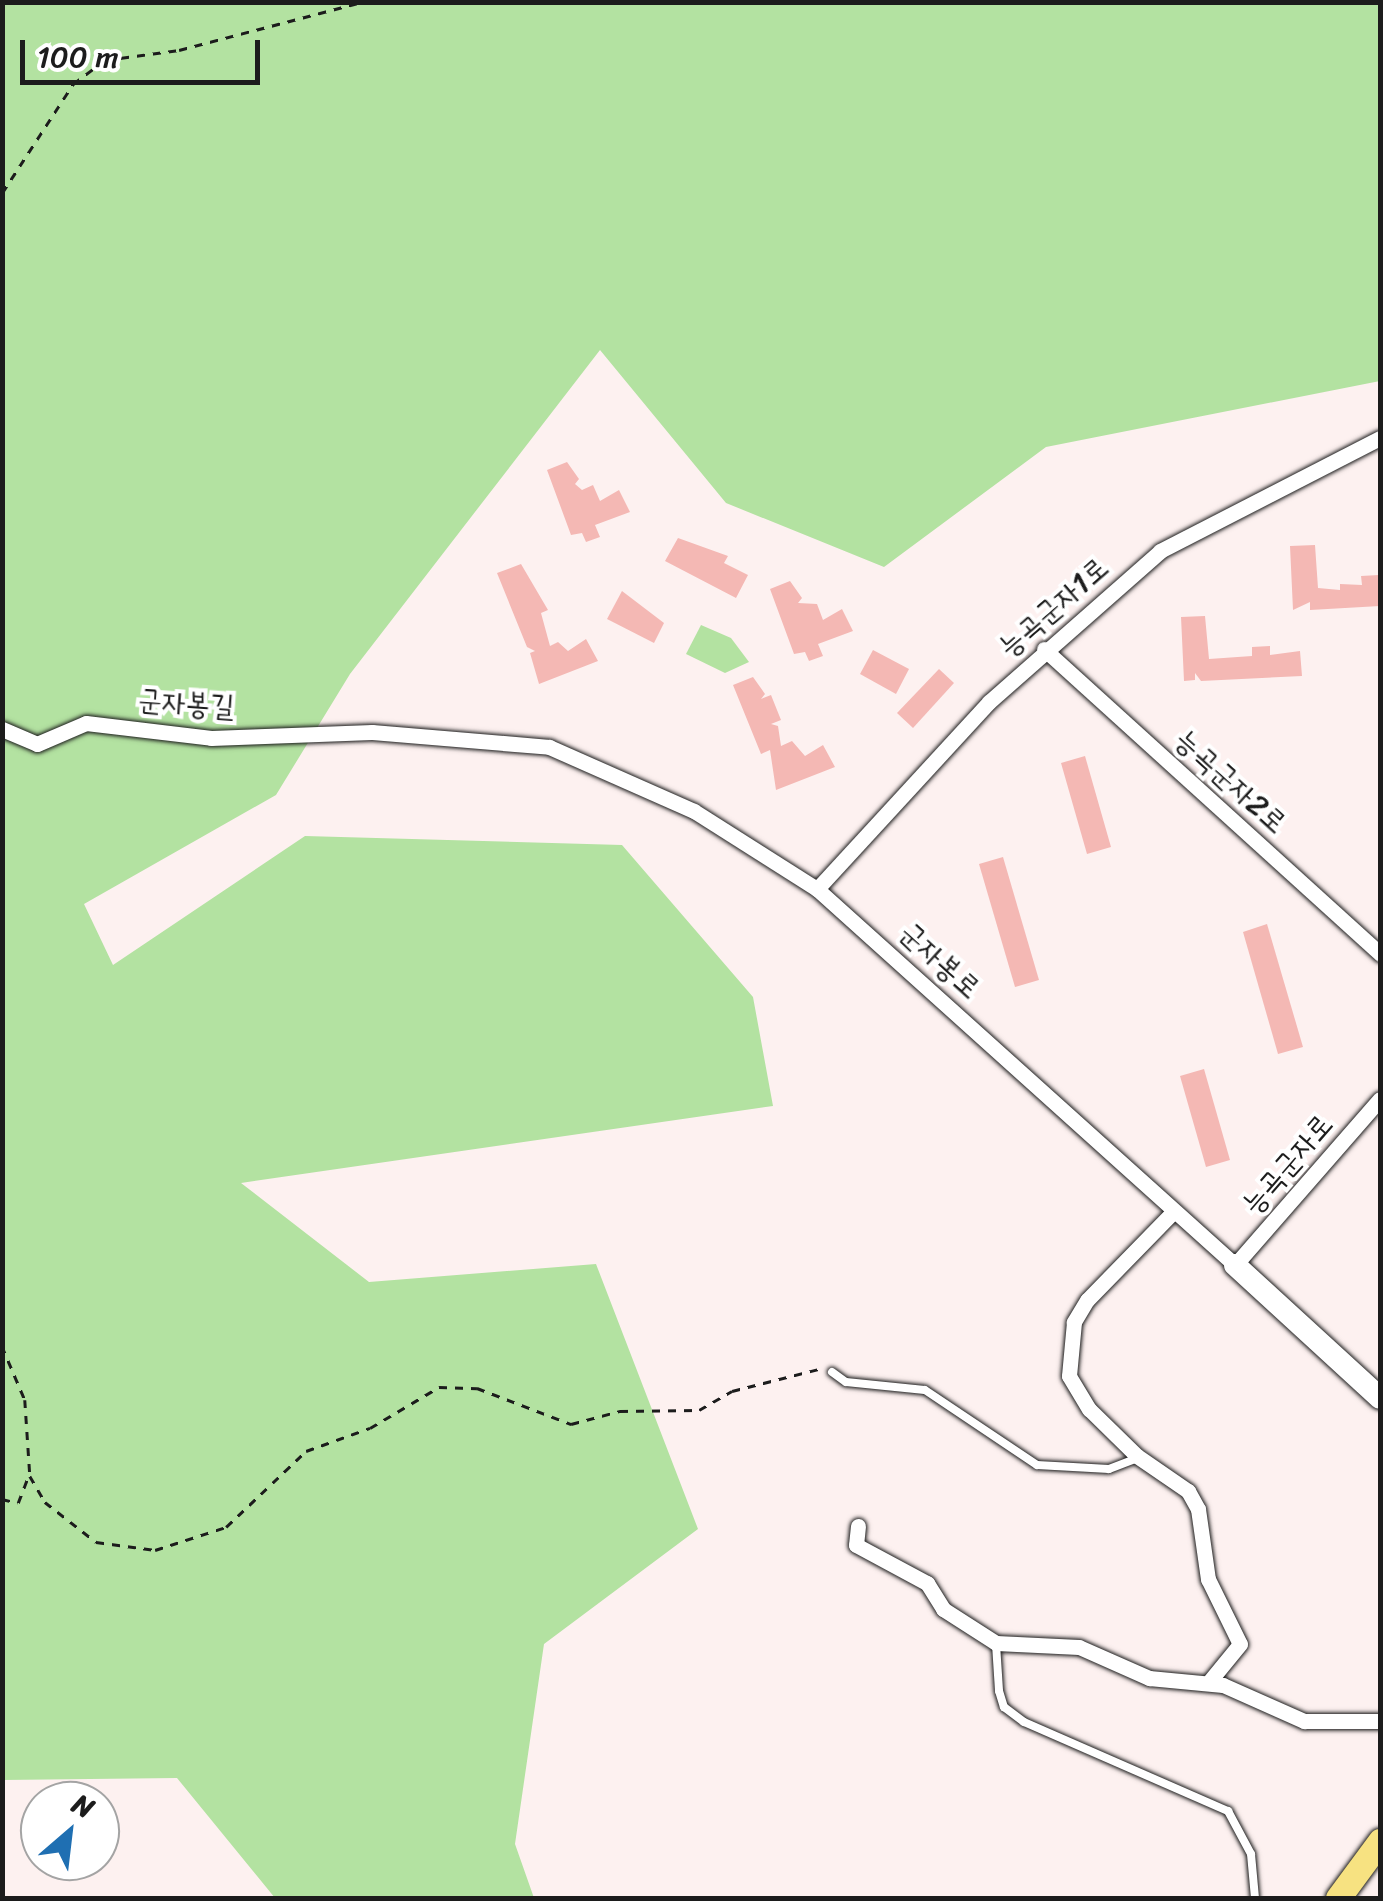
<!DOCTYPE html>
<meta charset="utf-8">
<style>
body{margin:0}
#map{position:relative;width:1383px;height:1901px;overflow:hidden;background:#fdf1f0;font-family:Sriracha,"Poor Story",sans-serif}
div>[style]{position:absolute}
.green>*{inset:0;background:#b3e2a1}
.building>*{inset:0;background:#f4b8b4}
.path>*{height:2.5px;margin-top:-1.25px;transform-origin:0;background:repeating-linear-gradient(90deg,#1c1c1c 0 8px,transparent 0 16px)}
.roads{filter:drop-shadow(0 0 2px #1c1c1c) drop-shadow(0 0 2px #1c1c1c)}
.lane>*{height:8px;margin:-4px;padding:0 4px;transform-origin:4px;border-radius:4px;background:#fff}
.street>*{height:15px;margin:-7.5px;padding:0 7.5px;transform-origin:7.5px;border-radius:7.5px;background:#fff}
.secondary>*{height:22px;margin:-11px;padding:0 11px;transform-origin:11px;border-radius:11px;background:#fff}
.primary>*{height:25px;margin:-12.5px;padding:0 12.5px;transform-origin:12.5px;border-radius:12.5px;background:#f7e281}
span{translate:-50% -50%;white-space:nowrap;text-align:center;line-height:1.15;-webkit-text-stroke:8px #fff;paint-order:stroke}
.street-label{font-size:30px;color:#1c1c1c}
.frame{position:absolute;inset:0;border:5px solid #1c1c1c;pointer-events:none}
.north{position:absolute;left:20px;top:1781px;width:100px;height:100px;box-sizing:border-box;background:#fff;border:2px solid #a4a4a4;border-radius:50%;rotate:28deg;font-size:28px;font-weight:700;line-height:40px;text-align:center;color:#1c1c1c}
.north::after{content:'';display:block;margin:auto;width:35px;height:45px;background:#1f6fb2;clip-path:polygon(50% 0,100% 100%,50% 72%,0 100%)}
.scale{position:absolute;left:20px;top:40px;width:240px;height:45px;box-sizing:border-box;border:5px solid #1c1c1c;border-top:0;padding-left:12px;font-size:30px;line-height:35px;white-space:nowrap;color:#1c1c1c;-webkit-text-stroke:8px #fff;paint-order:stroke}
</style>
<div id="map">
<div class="green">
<i style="clip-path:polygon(2px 3px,1380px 3px,1380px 381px,1046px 447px,884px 567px,726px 503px,600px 350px,350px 674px,276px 795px,84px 904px,113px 965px,305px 836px,622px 845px,753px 997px,773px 1106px,241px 1183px,369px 1282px,596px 1264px,698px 1529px,544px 1644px,515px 1844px,534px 1898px,275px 1898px,177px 1778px,3px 1780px)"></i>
<i style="clip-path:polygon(701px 625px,731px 638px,749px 662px,725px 673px,686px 654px)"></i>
</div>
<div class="building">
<i style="clip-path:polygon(567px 462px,579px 479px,575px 484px,582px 490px,593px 485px,600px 501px,619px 490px,630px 512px,595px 525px,600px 537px,586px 542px,582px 533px,571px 535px,547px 470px)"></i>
<i style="clip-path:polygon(678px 538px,728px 556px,724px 563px,748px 575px,736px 598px,665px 561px)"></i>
<i style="clip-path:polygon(1315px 545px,1318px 588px,1340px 590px,1340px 584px,1362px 585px,1361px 576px,1379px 575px,1380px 606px,1310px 610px,1310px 602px,1293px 610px,1290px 546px)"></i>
<i style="clip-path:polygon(521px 564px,548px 610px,541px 613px,550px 646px,558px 642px,568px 651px,586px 639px,598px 661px,539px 684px,530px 653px,535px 651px,527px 647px,497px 573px)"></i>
<i style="clip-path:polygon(790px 581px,802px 598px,798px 603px,817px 604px,823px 620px,842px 609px,853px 631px,818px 644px,823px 656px,809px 661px,805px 652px,794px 654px,770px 589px)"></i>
<i style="clip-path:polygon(622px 591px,664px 623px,654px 643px,607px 619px)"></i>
<i style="clip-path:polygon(1205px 616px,1209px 659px,1252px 656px,1252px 647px,1270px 646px,1270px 655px,1300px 651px,1302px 676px,1201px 681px,1195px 673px,1195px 680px,1184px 681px,1181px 617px)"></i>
<i style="clip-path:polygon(873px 650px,909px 669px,896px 694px,860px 674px)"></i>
<i style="clip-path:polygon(939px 669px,954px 683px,913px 728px,897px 713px)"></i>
<i style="clip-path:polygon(753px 677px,765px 694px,761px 699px,771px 695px,781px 720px,771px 724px,778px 726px,781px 746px,792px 741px,805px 756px,823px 745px,835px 767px,776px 790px,770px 750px,761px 754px,733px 685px)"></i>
<i style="clip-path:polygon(1085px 756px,1111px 847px,1087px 854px,1061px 763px)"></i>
<i style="clip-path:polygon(1003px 857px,1039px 980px,1015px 987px,979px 864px)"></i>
<i style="clip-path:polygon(1267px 924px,1303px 1047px,1278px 1054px,1243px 932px)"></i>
<i style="clip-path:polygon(1204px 1069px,1230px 1160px,1206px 1167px,1180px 1076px)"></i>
</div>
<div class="path">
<i style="left:2px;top:193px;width:130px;rotate:-56.9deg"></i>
<i style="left:73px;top:84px;width:40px;rotate:-37deg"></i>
<i style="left:105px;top:60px;width:75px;rotate:-7.7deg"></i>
<i style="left:179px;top:50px;width:189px;rotate:-14.7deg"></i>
<i style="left:2px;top:1346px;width:59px;rotate:66.9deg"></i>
<i style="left:25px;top:1400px;width:76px;rotate:86.2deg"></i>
<i style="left:30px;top:1476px;width:30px;rotate:60deg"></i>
<i style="left:45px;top:1502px;width:65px;rotate:38.1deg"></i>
<i style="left:96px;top:1542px;width:60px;rotate:7.7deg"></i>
<i style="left:155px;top:1550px;width:75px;rotate:-17.9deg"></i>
<i style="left:226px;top:1527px;width:110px;rotate:-43.5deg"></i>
<i style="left:306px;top:1451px;width:68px;rotate:-19.8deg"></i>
<i style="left:370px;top:1428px;width:80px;rotate:-30.7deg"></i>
<i style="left:439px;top:1387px;width:38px;rotate:2deg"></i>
<i style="left:477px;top:1388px;width:101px;rotate:21deg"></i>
<i style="left:571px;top:1424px;width:51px;rotate:-14.9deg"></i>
<i style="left:620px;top:1411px;width:79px;rotate:-0.7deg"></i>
<i style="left:699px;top:1410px;width:38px;rotate:-30deg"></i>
<i style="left:732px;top:1391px;width:90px;rotate:-14.2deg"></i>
<i style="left:2px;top:1499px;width:16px;rotate:14deg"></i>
<i style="left:18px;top:1503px;width:28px;rotate:-69deg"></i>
</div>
<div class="roads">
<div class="lane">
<i style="left:832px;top:1372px;width:17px;rotate:36deg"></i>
<i style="left:846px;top:1382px;width:79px;rotate:5.8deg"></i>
<i style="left:925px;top:1390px;width:135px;rotate:33.8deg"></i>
<i style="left:1037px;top:1465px;width:72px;rotate:3.2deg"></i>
<i style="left:1109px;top:1469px;width:30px;rotate:-21deg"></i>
<i style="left:996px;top:1644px;width:47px;rotate:86.3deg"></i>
<i style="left:999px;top:1691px;width:17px;rotate:73deg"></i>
<i style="left:1004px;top:1707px;width:25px;rotate:37deg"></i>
<i style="left:1024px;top:1722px;width:223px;rotate:23.6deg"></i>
<i style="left:1228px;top:1811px;width:49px;rotate:61.9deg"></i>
<i style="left:1251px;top:1854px;width:44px;rotate:84.8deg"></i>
</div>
<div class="street">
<i style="left:1044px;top:649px;width:454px;rotate:42.2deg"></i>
<i style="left:2px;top:729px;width:38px;rotate:23deg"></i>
<i style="left:37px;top:744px;width:53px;rotate:-23.2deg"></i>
<i style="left:86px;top:723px;width:126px;rotate:6.8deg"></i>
<i style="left:211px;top:738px;width:161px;rotate:-2.1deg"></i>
<i style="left:372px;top:732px;width:178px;rotate:4.8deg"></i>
<i style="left:549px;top:747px;width:158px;rotate:23.8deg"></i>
<i style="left:694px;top:811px;width:146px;rotate:32.4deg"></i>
<i style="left:817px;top:889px;width:562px;rotate:41.97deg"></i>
<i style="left:1235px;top:1265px;width:220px;rotate:-48.9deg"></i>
<i style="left:817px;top:889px;width:254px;rotate:-47.4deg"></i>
<i style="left:989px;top:702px;width:228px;rotate:-41.4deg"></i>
<i style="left:1160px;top:551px;width:247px;rotate:-27.2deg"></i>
<i style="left:1174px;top:1211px;width:124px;rotate:134.3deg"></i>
<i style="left:1087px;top:1300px;width:26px;rotate:121deg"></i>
<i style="left:1074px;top:1322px;width:54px;rotate:95.3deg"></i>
<i style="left:1069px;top:1376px;width:39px;rotate:59deg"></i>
<i style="left:1089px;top:1409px;width:67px;rotate:44.4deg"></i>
<i style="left:1137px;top:1456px;width:62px;rotate:34.5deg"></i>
<i style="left:1188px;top:1491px;width:21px;rotate:61deg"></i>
<i style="left:1198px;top:1509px;width:71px;rotate:81.9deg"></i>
<i style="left:1208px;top:1579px;width:72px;rotate:63.8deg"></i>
<i style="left:1240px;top:1644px;width:50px;rotate:129.4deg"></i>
<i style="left:858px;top:1526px;width:19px;rotate:96deg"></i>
<i style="left:856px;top:1545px;width:81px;rotate:28.2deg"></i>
<i style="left:927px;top:1583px;width:31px;rotate:58deg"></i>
<i style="left:943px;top:1609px;width:63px;rotate:32.7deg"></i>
<i style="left:996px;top:1643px;width:83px;rotate:2.8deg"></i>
<i style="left:1079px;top:1647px;width:77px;rotate:23.9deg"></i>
<i style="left:1149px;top:1678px;width:74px;rotate:5.4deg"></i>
<i style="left:1223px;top:1685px;width:89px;rotate:24deg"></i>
<i style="left:1304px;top:1721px;width:76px"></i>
</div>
<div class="secondary">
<i style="left:1235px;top:1265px;width:197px;rotate:42.5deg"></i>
</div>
<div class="primary">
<i style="left:1338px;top:1898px;width:71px;rotate:-53.6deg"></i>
</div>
</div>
<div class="street-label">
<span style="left:1053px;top:607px;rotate:-41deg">능곡군자1로</span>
<span style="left:186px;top:703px;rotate:4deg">군자봉길</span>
<span style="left:1231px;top:781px;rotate:42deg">능곡군자2로</span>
<span style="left:940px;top:960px;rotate:42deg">군자봉로</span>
<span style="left:1287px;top:1164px;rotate:-49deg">능곡군자로</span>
</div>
<div class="frame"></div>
<div class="north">N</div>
<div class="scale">100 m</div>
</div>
